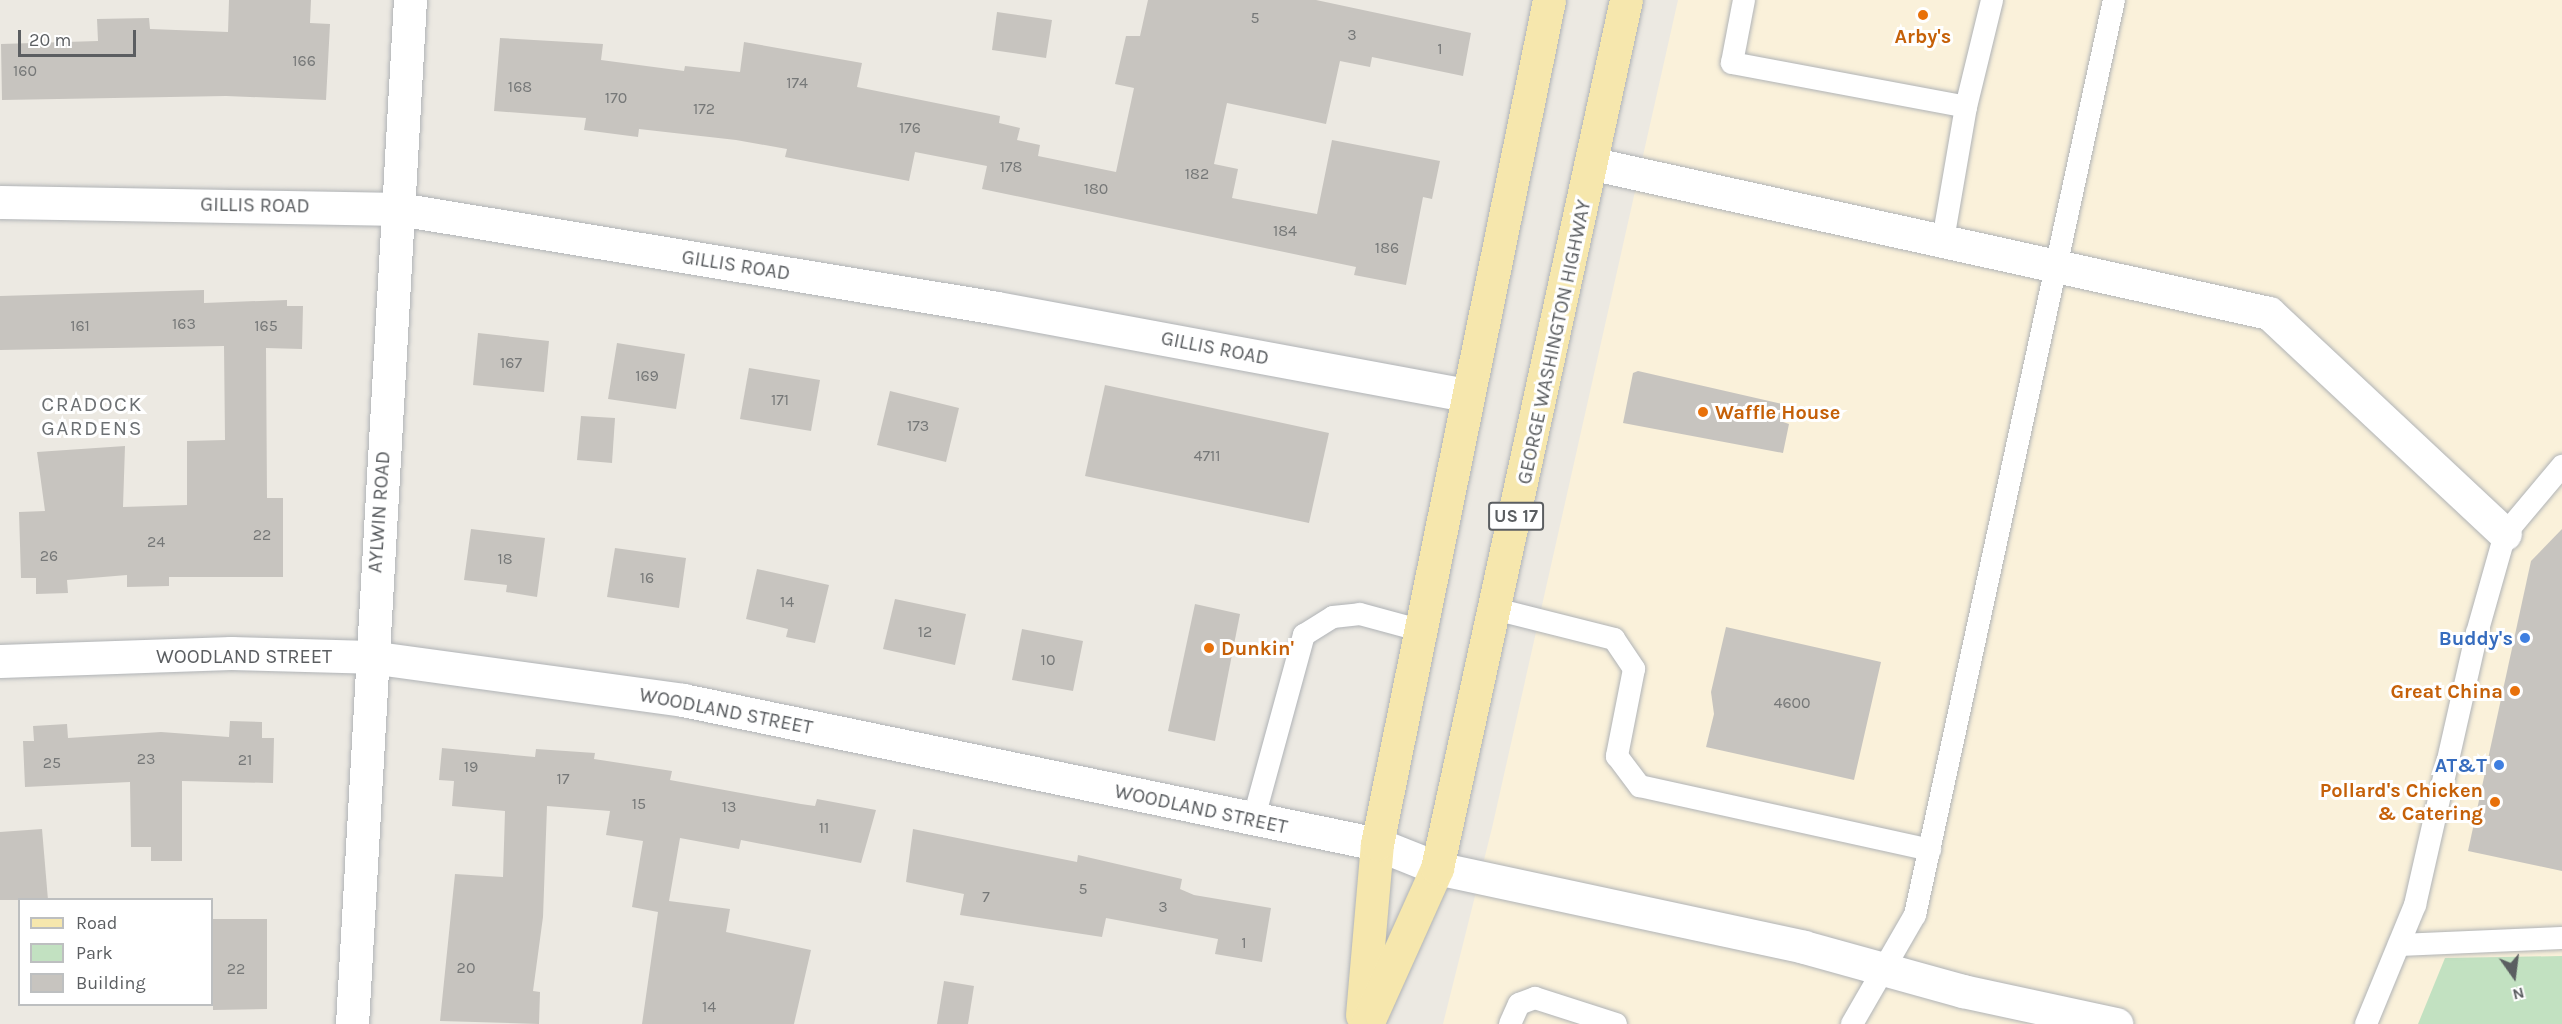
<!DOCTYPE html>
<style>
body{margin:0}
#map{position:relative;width:2562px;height:1024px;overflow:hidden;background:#ece9e2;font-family:Karla,sans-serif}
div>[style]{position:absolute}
.commercial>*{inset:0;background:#faf1da}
.green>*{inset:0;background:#c2e1c1}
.building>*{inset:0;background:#c7c4bf}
.roads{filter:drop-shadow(0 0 2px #b0b3b6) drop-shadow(0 0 2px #b0b3b6)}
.service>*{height:22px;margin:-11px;padding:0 11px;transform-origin:11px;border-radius:11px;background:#fff}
.minor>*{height:33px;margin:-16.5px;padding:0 16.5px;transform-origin:16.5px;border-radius:16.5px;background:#fff}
.primary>*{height:33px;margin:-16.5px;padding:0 16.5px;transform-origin:16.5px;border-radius:16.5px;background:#f6e7ad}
.dots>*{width:16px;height:16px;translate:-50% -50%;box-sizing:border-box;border:3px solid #fff;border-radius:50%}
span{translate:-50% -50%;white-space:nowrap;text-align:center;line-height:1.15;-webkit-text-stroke:6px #fff;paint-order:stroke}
.number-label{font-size:16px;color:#767878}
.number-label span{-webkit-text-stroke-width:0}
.shield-label span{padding:2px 4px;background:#fff;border:2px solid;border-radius:4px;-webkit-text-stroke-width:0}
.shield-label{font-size:18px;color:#5b5e61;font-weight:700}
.food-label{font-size:20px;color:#c56008;font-weight:700}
.left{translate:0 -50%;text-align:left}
.right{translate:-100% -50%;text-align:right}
.street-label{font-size:20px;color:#5b5e61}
.shop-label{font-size:20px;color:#366cbe;font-weight:700}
.neighbourhood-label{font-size:21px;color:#6c7073;letter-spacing:1.5px}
.legend{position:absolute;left:18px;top:898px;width:195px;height:108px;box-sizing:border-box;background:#fff;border:2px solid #bdbfc0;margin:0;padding:8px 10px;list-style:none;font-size:18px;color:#5b5e61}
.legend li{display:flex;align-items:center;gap:12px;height:30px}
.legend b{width:30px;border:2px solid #bdbfc0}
.north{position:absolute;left:2484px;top:946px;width:60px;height:60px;-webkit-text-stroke:4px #fff;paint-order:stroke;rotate:166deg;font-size:16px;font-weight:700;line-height:24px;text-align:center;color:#5b5e61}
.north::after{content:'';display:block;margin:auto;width:21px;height:27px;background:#5b5e61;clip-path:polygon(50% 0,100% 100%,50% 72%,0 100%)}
.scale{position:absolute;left:18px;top:30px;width:118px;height:27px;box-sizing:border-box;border:3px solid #5b5e61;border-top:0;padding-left:8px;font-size:18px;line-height:21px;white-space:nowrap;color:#5b5e61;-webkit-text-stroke:4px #fff;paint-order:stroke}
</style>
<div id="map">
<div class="commercial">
<i style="clip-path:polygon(1678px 0,2562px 0,2562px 1024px,1443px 1024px,1492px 828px)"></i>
</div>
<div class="green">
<i style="clip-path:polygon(2562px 956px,2562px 1024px,2418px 1024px,2445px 958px)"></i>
</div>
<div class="building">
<i style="clip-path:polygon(229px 0,311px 0,310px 23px,330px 24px,326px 100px,226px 96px,2px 100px,1px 44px,98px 41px,97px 19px,149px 18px,150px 29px,228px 32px)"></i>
<i style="clip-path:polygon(1148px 0,1316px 0,1471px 33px,1463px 76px,1372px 57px,1370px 67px,1340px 61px,1326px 124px,1227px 103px,1214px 164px,1238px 169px,1232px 198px,1317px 214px,1332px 140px,1440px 161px,1432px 199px,1423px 197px,1406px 285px,1354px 275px,1356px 267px,982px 189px,987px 166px,915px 152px,909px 181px,785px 157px,787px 149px,736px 140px,639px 129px,638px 137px,584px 130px,586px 118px,494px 111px,500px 38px,603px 44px,601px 60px,684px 71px,685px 66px,740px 72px,744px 42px,862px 63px,857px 87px,1000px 116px,999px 123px,1020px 128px,1017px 140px,1040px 145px,1038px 156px,1116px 172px,1134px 88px,1115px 84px,1126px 36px,1140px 36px)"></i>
<i style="clip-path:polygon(997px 12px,1052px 20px,1046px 58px,992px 50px)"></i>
<i style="clip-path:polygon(204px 290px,204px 303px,287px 300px,287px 306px,303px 306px,302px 349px,266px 348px,267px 498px,283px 498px,283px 577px,169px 577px,169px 586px,127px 587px,127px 575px,67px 580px,68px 593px,36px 594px,36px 578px,21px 578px,19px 512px,45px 511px,37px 452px,125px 446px,123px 507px,187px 505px,187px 441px,225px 440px,224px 346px,0 350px,0 296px)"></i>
<i style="clip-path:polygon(478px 333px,549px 341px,544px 392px,473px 385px)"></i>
<i style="clip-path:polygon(617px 343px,685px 354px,676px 409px,608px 399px)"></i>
<i style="clip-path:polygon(749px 368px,820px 380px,811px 431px,740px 419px)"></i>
<i style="clip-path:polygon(1638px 371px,1787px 405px,1783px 422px,1789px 424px,1783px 453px,1623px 423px,1633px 373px)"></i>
<i style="clip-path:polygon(1105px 385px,1329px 433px,1309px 523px,1085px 476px)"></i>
<i style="clip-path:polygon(890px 391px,959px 408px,946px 462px,877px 445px)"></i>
<i style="clip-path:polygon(581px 416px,615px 418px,612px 463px,577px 460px)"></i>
<i style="clip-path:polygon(471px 529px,545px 538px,537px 597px,506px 592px,507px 585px,464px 580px)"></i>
<i style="clip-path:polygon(2562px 529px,2562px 871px,2468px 851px,2531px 561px)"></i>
<i style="clip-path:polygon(615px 548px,686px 558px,679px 608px,607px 597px)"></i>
<i style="clip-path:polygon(757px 569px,829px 585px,815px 643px,786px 637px,788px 629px,746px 619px)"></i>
<i style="clip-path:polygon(895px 599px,966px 614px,955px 665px,883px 649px)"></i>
<i style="clip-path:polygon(1195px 604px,1240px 614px,1215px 741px,1168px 731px)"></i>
<i style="clip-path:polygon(1726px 627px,1881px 662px,1854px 780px,1706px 747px,1714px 714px,1711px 692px)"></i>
<i style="clip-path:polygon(1022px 629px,1083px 641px,1073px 691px,1012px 680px)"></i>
<i style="clip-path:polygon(230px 721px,262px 722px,262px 738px,274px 738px,273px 783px,182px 781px,182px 861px,151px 861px,151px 847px,131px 847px,130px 782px,25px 787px,23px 741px,34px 741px,33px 726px,67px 724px,68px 738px,161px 732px,229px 737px)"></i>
<i style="clip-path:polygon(442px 748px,535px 757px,536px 749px,595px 753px,594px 759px,672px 771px,670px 780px,801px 804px,815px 806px,817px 799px,876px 810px,861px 863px,741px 840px,739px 849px,680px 838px,669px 901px,730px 909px,726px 932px,811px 950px,794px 1024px,642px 1024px,658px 912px,632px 907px,643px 841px,606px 835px,610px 811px,547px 806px,543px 917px,533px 991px,540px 992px,539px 1024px,440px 1021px,455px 874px,503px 877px,505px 811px,452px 806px,454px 781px,439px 780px)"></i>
<i style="clip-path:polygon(42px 829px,48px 900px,0 900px,0 832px)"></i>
<i style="clip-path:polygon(913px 829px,1077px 862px,1078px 855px,1182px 879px,1180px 889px,1194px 895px,1271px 908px,1262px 962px,1215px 954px,1218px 939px,1106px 918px,1102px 937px,960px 915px,964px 894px,906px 882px)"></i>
<i style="clip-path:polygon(213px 919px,267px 919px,267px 1009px,213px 1010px)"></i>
<i style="clip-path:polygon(944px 981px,974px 986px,968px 1024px,937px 1024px)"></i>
</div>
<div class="roads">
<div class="service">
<i style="left:1744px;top:0;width:64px;rotate:100.8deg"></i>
<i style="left:1732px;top:63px;width:238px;rotate:10.6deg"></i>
<i style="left:1943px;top:240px;width:135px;rotate:-80.2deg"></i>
<i style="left:1966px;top:107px;width:110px;rotate:-76.3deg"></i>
<i style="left:1495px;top:609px;width:123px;rotate:14.1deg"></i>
<i style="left:1614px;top:639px;width:36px;rotate:56deg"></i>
<i style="left:1634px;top:669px;width:89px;rotate:101.1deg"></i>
<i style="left:1617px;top:756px;width:38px;rotate:53deg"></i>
<i style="left:1640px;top:786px;width:297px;rotate:12.4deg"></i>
<i style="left:1253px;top:821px;width:193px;rotate:-74.7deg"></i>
<i style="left:1304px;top:635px;width:34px;rotate:-32deg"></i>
<i style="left:1333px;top:617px;width:27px;rotate:-6deg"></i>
<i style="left:1360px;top:614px;width:61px;rotate:15.2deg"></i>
<i style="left:2399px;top:945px;width:163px;rotate:-2.5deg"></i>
<i style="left:1510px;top:1024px;width:22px;rotate:-66deg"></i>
<i style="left:1519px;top:1004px;width:17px;rotate:-21deg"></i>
<i style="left:1535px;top:998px;width:85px;rotate:17.8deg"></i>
<i style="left:1852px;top:1024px;width:126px;rotate:-60deg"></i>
<i style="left:1915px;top:915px;width:936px;rotate:-77.73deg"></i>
<i style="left:2366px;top:1024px;width:129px;rotate:-67.6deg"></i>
<i style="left:2415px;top:905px;width:279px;rotate:-77.2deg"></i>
<i style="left:2477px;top:633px;width:103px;rotate:-74.2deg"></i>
<i style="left:2505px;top:534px;width:89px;rotate:-50deg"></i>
</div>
<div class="minor">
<i style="left:1594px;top:164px;width:691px;rotate:12.45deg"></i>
<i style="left:2269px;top:313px;width:323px;rotate:43.1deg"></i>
<i style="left:0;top:202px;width:399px;rotate:1deg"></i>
<i style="left:399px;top:209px;width:606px;rotate:9.4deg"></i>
<i style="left:997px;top:308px;width:477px;rotate:10.5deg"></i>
<i style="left:0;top:661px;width:231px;rotate:-2deg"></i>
<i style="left:231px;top:653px;width:139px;rotate:1.6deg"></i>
<i style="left:370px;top:657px;width:316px;rotate:7.8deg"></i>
<i style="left:683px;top:700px;width:709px;rotate:11.72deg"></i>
<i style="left:1377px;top:844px;width:65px;rotate:21.8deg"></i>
<i style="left:1437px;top:868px;width:375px;rotate:12.1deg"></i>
<i style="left:1804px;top:947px;width:165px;rotate:15.5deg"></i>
<i style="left:1963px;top:991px;width:157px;rotate:12.2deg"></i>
<i style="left:352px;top:1024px;width:1026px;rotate:-86.76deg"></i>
</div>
<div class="primary">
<i style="left:1362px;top:1015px;width:172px;rotate:-85deg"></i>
<i style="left:1377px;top:844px;width:861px;rotate:-78.48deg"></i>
<i style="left:1367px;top:1024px;width:171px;rotate:-65.8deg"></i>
<i style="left:1437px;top:868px;width:888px;rotate:-77.72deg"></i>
</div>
</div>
<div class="dots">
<i style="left:1923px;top:15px;background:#e8710a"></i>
<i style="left:1703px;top:412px;background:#e8710a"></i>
<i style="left:2525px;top:638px;background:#3f7fe0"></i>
<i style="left:1209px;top:648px;background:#e8710a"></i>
<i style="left:2515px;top:691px;background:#e8710a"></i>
<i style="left:2499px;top:765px;background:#3f7fe0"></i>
<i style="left:2495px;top:802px;background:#e8710a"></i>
</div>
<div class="number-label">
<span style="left:1255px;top:18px">5</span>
<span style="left:1352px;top:35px">3</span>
<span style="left:1440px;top:49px">1</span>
<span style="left:304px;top:61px">166</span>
<span style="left:25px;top:71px">160</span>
<span style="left:797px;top:83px">174</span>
<span style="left:520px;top:87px">168</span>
<span style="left:616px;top:98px">170</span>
<span style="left:704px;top:109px">172</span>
<span style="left:910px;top:128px">176</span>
<span style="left:1011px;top:167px">178</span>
<span style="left:1197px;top:174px">182</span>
<span style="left:1096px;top:189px">180</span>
<span style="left:1285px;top:231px">184</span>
<span style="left:1387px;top:248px">186</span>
<span style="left:184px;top:324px">163</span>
<span style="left:80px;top:326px">161</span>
<span style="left:266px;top:326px">165</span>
<span style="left:511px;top:363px">167</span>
<span style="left:647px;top:376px">169</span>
<span style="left:780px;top:400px">171</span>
<span style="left:918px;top:426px">173</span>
<span style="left:1207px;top:456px">4711</span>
<span style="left:262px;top:535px">22</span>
<span style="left:156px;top:542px">24</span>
<span style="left:49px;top:556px">26</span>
<span style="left:505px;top:559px">18</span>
<span style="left:647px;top:578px">16</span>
<span style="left:787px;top:602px">14</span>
<span style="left:925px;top:632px">12</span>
<span style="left:1048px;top:660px">10</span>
<span style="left:1792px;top:703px">4600</span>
<span style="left:146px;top:759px">23</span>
<span style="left:245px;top:760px">21</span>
<span style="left:52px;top:763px">25</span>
<span style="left:471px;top:767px">19</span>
<span style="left:563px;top:779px">17</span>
<span style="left:639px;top:804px">15</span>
<span style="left:729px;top:807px">13</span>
<span style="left:824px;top:828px">11</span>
<span style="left:1083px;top:889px">5</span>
<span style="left:986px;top:897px">7</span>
<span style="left:1163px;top:907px">3</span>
<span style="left:1244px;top:943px">1</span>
<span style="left:466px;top:968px">20</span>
<span style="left:236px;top:969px">22</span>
<span style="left:709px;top:1007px">14</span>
</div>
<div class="shield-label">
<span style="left:1516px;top:516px">US 17</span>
</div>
<div class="food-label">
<span style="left:1923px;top:36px">Arby's</span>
<span class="left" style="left:1715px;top:412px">Waffle House</span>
<span class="left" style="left:1221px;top:648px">Dunkin'</span>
<span class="right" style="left:2503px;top:691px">Great China</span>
<span class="right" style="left:2483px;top:802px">Pollard's Chicken<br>&amp; Catering</span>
</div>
<div class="street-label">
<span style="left:255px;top:205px;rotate:1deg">GILLIS ROAD</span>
<span style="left:736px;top:265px;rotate:9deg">GILLIS ROAD</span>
<span style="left:1554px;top:342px;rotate:-78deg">GEORGE WASHINGTON HIGHWAY</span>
<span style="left:1215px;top:348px;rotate:11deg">GILLIS ROAD</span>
<span style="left:379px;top:512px;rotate:-86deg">AYLWIN ROAD</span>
<span style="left:244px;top:656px">WOODLAND STREET</span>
<span style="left:726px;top:711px;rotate:11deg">WOODLAND STREET</span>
<span style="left:1201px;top:809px;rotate:12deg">WOODLAND STREET</span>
</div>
<div class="shop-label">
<span class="right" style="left:2513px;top:638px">Buddy's</span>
<span class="right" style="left:2487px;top:765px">AT&amp;T</span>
</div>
<div class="neighbourhood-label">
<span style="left:92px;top:416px">CRADOCK<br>GARDENS</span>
</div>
<ul class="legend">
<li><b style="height:8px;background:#f6e7ad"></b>Road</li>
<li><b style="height:16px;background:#c2e1c1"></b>Park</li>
<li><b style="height:16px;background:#c7c4bf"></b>Building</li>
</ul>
<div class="north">N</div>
<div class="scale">20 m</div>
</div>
